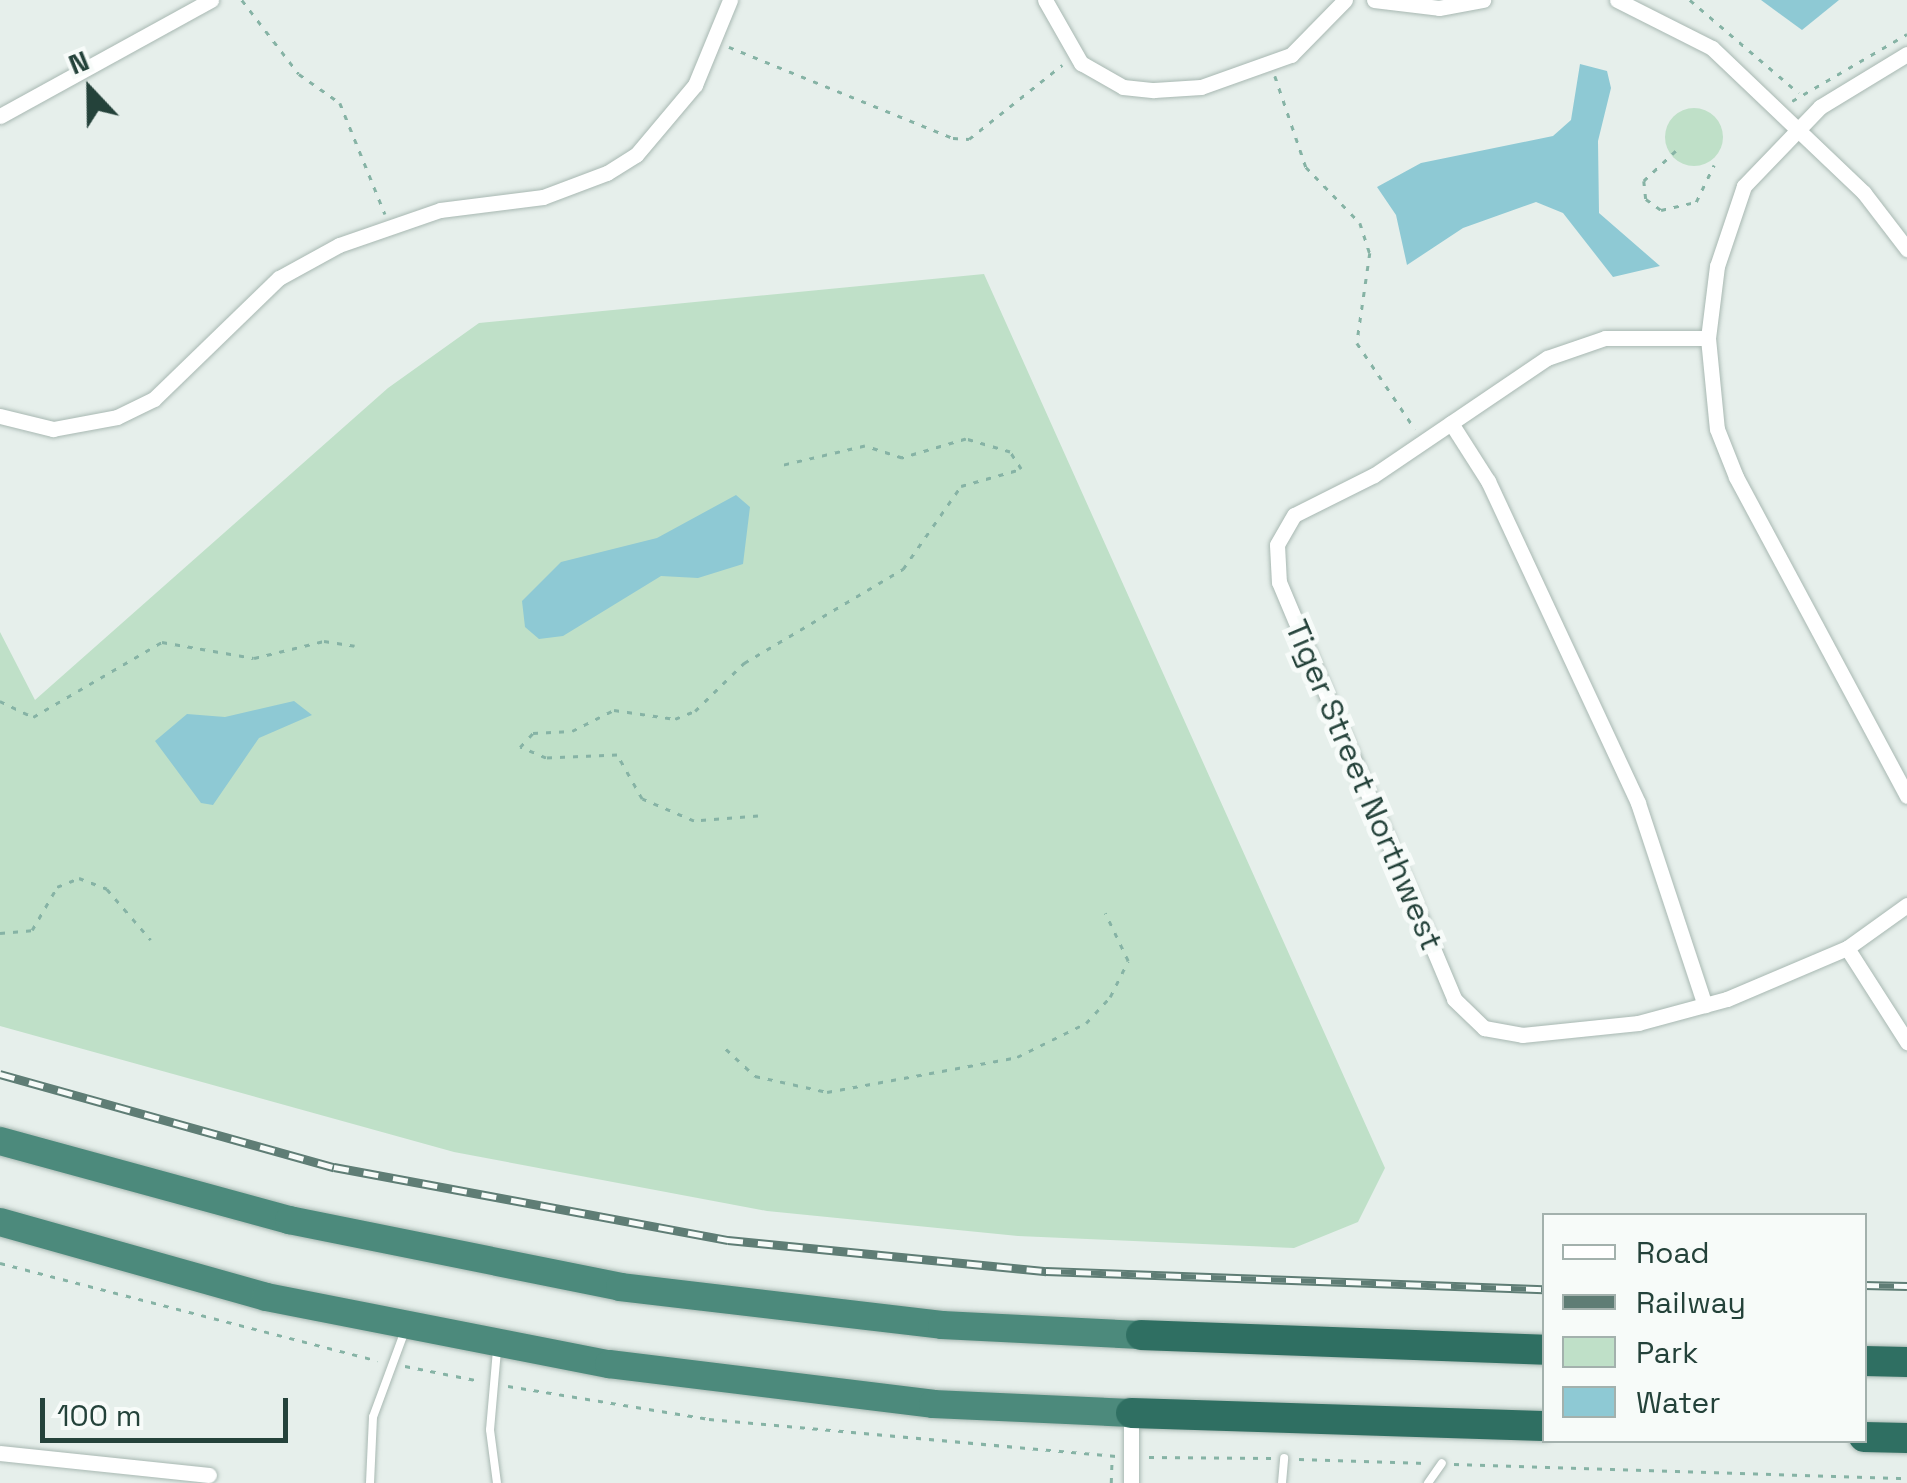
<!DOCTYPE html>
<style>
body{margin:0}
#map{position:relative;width:1907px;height:1483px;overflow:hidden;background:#e6efeb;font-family:"Space Grotesk",sans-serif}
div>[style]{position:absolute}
.green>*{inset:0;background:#bfe0c8}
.round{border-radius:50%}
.water>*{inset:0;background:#8ec9d4}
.path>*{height:2.5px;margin-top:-1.25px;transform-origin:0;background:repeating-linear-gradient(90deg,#86b3a5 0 5px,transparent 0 13px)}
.roads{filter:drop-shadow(0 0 2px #a8b8b2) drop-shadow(0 0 2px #a8b8b2)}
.service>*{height:8px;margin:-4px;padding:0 4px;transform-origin:4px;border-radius:4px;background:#fff}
.minor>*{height:15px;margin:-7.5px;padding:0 7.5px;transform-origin:7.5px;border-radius:7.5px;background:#fff}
.trunk>*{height:28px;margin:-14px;padding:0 14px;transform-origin:14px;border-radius:14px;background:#4c8a7c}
.motorway>*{height:30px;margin:-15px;padding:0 15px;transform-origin:15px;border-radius:15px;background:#2f6f62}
.rail>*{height:9px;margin-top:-4.5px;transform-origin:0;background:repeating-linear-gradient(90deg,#f7fbf9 0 15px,#5f7d75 0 30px);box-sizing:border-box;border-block:2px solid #5f7d75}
span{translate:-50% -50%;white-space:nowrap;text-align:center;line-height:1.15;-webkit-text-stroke:10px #f7fbf9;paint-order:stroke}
.street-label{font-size:32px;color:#24423a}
.legend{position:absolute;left:1542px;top:1213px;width:325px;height:230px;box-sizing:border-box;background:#f7fbf9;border:2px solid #a3b1ad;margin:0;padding:12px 18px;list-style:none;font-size:30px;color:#24423a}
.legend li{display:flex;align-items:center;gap:20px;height:50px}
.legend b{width:50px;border:2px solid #a3b1ad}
.north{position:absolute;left:40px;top:40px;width:100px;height:100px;-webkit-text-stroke:8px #f7fbf9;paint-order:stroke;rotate:338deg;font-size:28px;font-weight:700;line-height:40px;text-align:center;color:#24423a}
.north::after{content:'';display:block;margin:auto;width:35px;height:45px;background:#24423a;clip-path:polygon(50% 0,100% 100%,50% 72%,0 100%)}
.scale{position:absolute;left:40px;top:1398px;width:248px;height:45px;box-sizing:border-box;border:5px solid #24423a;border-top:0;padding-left:12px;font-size:30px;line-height:35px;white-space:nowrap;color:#24423a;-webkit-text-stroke:8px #f7fbf9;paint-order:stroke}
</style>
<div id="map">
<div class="green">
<i class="round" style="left:1665px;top:108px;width:58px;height:58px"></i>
<i style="clip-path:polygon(984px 274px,1385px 1168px,1358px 1222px,1294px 1248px,1018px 1236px,767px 1211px,454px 1152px,0 1026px,0 632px,35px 700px,388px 388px,479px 323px)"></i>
</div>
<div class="water">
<i style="clip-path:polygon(1761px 0,1839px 0,1802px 30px)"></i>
<i style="clip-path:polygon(1580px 64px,1607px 71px,1611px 88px,1598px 141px,1599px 213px,1660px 266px,1613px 277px,1563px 213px,1536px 202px,1463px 228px,1407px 265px,1396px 215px,1377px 187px,1421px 163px,1553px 136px,1571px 120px)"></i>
<i style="clip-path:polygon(736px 495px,750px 507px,743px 564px,698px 578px,661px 576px,563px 636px,539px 639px,525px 627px,522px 601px,561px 562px,657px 538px)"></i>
<i style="clip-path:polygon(294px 701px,312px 715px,259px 738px,213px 805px,201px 803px,155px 741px,187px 714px,225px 717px)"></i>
</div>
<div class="path">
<i style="left:242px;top:0;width:93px;rotate:52.4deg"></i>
<i style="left:299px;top:74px;width:50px;rotate:35.3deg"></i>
<i style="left:340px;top:103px;width:120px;rotate:67.9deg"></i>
<i style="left:1690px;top:0;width:143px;rotate:40.5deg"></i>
<i style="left:729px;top:47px;width:242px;rotate:22.1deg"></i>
<i style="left:953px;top:138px;width:16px;rotate:4deg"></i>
<i style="left:969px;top:139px;width:119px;rotate:-38.5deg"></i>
<i style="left:1275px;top:76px;width:96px;rotate:71.2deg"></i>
<i style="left:1306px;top:167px;width:78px;rotate:46deg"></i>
<i style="left:1360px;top:223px;width:32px;rotate:72deg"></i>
<i style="left:1370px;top:253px;width:91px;rotate:98.2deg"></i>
<i style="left:1357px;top:343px;width:104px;rotate:56deg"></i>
<i style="left:1792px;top:101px;width:133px;rotate:-30.2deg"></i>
<i style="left:1676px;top:151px;width:44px;rotate:136.8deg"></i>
<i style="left:1644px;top:181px;width:18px;rotate:84deg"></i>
<i style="left:1646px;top:199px;width:19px;rotate:36deg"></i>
<i style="left:1661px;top:210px;width:36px;rotate:-13deg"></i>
<i style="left:1696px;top:202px;width:41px;rotate:-64.1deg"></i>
<i style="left:0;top:701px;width:37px;rotate:26deg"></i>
<i style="left:33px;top:717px;width:149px;rotate:-30.2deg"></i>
<i style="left:162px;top:642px;width:93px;rotate:9.9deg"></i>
<i style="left:254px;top:658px;width:72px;rotate:-13.7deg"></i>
<i style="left:324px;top:641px;width:31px;rotate:9deg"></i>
<i style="left:758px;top:816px;width:64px;rotate:175.5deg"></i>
<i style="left:694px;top:821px;width:56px;rotate:-157.1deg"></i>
<i style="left:642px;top:799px;width:51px;rotate:-119.6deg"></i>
<i style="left:617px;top:755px;width:71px;rotate:177.6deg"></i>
<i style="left:546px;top:758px;width:28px;rotate:-157deg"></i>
<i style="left:520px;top:747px;width:19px;rotate:-47deg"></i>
<i style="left:533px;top:733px;width:39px;rotate:-3deg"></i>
<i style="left:572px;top:731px;width:47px;rotate:-26.6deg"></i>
<i style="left:614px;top:710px;width:62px;rotate:8.4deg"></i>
<i style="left:675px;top:719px;width:22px;rotate:-22deg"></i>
<i style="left:695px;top:711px;width:69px;rotate:-44.4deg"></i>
<i style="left:744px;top:663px;width:185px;rotate:-30.6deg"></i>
<i style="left:903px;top:569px;width:101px;rotate:-55.1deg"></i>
<i style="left:961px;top:486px;width:62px;rotate:-15.8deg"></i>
<i style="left:1021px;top:469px;width:20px;rotate:-123deg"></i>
<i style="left:1010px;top:452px;width:46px;rotate:-163.5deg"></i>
<i style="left:966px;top:439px;width:67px;rotate:163.5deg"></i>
<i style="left:902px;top:458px;width:39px;rotate:-162deg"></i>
<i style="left:865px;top:446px;width:87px;rotate:166.8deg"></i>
<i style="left:0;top:933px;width:32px;rotate:-5deg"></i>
<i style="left:32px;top:930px;width:50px;rotate:-59.8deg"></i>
<i style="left:57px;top:887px;width:24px;rotate:-22deg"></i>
<i style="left:79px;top:878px;width:30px;rotate:21deg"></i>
<i style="left:107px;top:889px;width:67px;rotate:49.2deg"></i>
<i style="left:726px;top:1049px;width:40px;rotate:43deg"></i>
<i style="left:755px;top:1076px;width:74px;rotate:12.5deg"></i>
<i style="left:827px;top:1092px;width:193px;rotate:-10.4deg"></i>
<i style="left:1017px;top:1057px;width:77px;rotate:-26.2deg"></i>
<i style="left:1086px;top:1023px;width:35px;rotate:-47deg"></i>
<i style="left:1110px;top:997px;width:40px;rotate:-63.4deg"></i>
<i style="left:1128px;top:961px;width:53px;rotate:-115.6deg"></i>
<i style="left:0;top:1263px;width:390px;rotate:14.5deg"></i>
<i style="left:405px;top:1366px;width:77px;rotate:11.2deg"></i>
<i style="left:508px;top:1386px;width:204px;rotate:9.3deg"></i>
<i style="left:709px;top:1419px;width:409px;rotate:5.2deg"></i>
<i style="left:1149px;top:1457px;width:122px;rotate:0.5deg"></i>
<i style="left:1299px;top:1459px;width:127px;rotate:1.8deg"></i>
<i style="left:1454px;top:1464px;width:453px;rotate:1.8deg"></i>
<i style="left:1111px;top:1483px;width:28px;rotate:-88deg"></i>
</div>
<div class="roads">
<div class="service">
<i style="left:497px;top:1350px;width:80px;rotate:95deg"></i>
<i style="left:490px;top:1430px;width:53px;rotate:82.5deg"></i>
<i style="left:370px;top:1483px;width:66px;rotate:-87.4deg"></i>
<i style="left:373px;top:1417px;width:95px;rotate:-69.7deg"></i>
<i style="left:1282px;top:1483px;width:25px;rotate:-85deg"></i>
<i style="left:1428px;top:1483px;width:24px;rotate:-55deg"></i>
</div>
<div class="minor">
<i style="left:1045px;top:0;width:73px;rotate:60.3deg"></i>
<i style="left:1081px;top:63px;width:48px;rotate:29.7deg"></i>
<i style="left:1123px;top:87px;width:31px;rotate:6deg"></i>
<i style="left:1154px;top:90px;width:47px;rotate:-3.7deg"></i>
<i style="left:1201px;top:87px;width:96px;rotate:-19.6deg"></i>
<i style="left:1291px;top:55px;width:77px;rotate:-45.5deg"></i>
<i style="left:1374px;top:0;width:65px;rotate:7deg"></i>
<i style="left:1439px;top:8px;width:45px;rotate:-10.3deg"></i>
<i style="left:1617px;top:0;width:106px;rotate:26.8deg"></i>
<i style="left:1712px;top:48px;width:210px;rotate:43.6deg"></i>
<i style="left:1864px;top:193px;width:71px;rotate:52.5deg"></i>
<i style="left:1907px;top:54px;width:102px;rotate:148.7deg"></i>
<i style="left:1820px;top:107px;width:110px;rotate:133.9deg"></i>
<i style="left:1744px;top:186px;width:84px;rotate:108.6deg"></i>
<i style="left:1717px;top:266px;width:73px;rotate:97.1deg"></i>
<i style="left:1708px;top:338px;width:91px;rotate:84.4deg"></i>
<i style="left:1717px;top:429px;width:52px;rotate:68.4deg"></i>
<i style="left:1736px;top:477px;width:362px;rotate:61.8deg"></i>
<i style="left:0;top:116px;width:241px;rotate:-28.8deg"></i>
<i style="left:1708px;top:338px;width:103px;rotate:180deg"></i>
<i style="left:1605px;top:338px;width:61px;rotate:161deg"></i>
<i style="left:1547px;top:358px;width:209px;rotate:145.9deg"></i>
<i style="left:1374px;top:475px;width:89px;rotate:153.4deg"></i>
<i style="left:1294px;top:515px;width:34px;rotate:120deg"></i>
<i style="left:1277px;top:545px;width:37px;rotate:87deg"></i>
<i style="left:1279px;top:582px;width:452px;rotate:67.2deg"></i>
<i style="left:1454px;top:999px;width:42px;rotate:44deg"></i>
<i style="left:1484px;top:1028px;width:39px;rotate:10deg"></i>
<i style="left:1522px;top:1035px;width:117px;rotate:-5.9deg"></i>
<i style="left:1638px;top:1023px;width:92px;rotate:-15.1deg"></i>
<i style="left:1727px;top:999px;width:130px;rotate:-23deg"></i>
<i style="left:1847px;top:948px;width:74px;rotate:-35.6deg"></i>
<i style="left:0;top:416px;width:55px;rotate:13.8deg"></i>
<i style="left:53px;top:429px;width:65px;rotate:-10.6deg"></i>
<i style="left:117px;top:417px;width:41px;rotate:-25.9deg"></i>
<i style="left:154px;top:399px;width:174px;rotate:-44.1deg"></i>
<i style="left:279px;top:278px;width:68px;rotate:-28.8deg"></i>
<i style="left:339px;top:245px;width:107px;rotate:-19.1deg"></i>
<i style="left:440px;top:210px;width:104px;rotate:-7.2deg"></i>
<i style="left:543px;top:197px;width:68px;rotate:-20.6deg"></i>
<i style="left:607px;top:173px;width:34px;rotate:-32deg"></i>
<i style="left:636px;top:155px;width:92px;rotate:-49.9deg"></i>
<i style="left:695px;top:85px;width:92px;rotate:-67.6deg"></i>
<i style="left:1451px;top:423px;width:69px;rotate:57.5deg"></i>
<i style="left:1488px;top:481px;width:355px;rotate:65deg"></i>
<i style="left:1638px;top:803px;width:213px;rotate:71.7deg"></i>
<i style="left:1847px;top:948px;width:112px;rotate:57.4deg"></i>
<i style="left:0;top:1453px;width:210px;rotate:6deg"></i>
<i style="left:1131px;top:1483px;width:70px;rotate:-90deg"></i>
</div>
<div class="trunk">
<i style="left:0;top:1141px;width:300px;rotate:15.3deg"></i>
<i style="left:289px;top:1220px;width:338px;rotate:11.4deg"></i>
<i style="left:620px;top:1287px;width:324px;rotate:6.7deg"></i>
<i style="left:942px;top:1325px;width:199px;rotate:2.9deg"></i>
<i style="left:0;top:1222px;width:276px;rotate:15.7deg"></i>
<i style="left:266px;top:1297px;width:349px;rotate:11.1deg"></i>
<i style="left:609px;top:1364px;width:326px;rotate:7deg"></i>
<i style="left:933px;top:1404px;width:198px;rotate:2.6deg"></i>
</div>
<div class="motorway">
<i style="left:1141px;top:1335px;width:403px;rotate:2.1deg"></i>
<i style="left:1864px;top:1361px;width:43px;rotate:1.3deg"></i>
<i style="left:1131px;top:1413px;width:413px;rotate:1.8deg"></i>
<i style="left:1864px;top:1437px;width:43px;rotate:1.3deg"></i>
</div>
</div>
<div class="rail">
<i style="left:0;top:1074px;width:347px;rotate:15.6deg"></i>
<i style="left:334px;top:1167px;width:401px;rotate:10.5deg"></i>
<i style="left:728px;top:1240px;width:320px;rotate:5.6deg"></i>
<i style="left:1046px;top:1271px;width:498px;rotate:2.1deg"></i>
<i style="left:1864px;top:1285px;width:43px;rotate:1.3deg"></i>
</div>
<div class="street-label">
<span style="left:1364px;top:785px;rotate:67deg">Tiger Street Northwest</span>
</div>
<ul class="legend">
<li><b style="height:12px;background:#fff"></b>Road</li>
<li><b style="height:12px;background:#5f7d75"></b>Railway</li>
<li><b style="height:28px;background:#bfe0c8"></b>Park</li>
<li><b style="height:28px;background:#8ec9d4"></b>Water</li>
</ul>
<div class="north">N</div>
<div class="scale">100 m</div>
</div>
